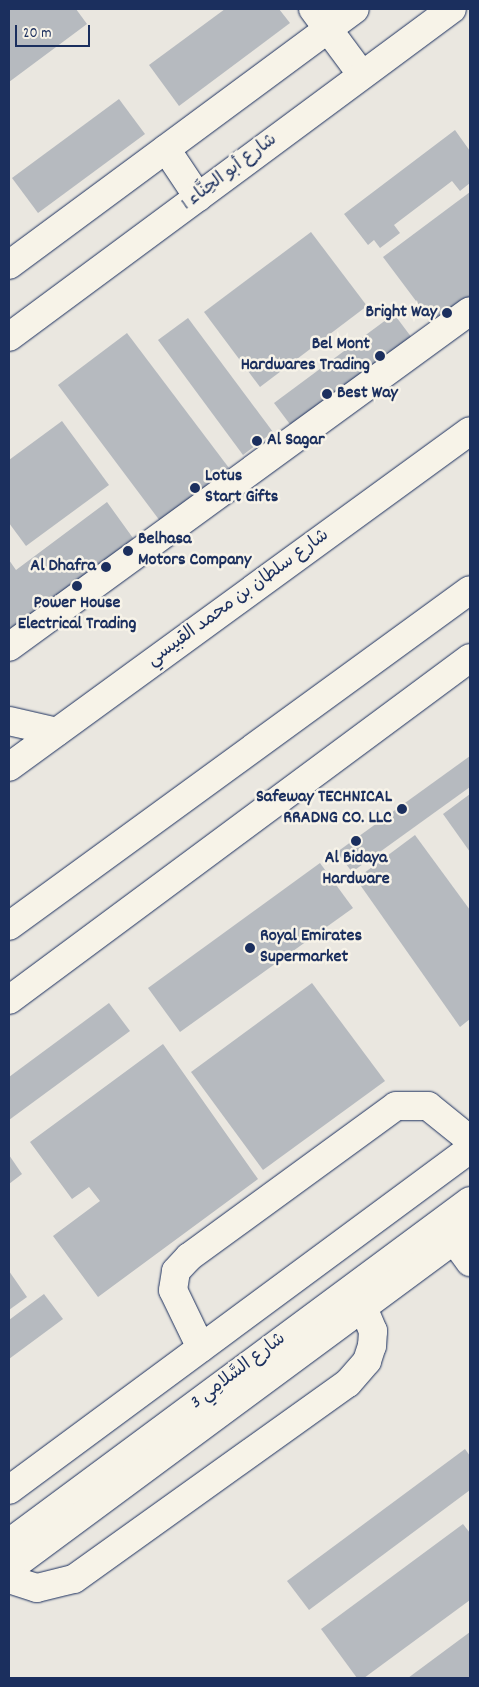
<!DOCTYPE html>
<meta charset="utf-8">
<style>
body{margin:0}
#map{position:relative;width:479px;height:1687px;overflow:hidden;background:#eae7e0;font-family:Dekko,"Playpen Sans Arabic",sans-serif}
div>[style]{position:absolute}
.building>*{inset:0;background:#b6babf}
.roads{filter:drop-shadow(0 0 1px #1b2f5e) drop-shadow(0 0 1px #1b2f5e)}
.minor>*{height:28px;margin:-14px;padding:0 14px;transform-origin:14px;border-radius:14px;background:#f7f3e8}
.major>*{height:28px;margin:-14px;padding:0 14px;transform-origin:14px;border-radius:14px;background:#f7f3e8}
.dots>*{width:14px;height:14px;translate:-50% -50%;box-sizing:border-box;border:2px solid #f7f3e8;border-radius:50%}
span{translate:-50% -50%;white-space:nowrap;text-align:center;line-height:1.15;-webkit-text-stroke:5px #f7f3e8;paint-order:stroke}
.street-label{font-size:18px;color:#1b2f5e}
.poi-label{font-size:18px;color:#1b2f5e;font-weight:700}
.right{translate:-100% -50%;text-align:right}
.left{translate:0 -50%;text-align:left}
.frame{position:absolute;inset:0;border:10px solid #1b2f5e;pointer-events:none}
.scale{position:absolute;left:15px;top:25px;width:75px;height:22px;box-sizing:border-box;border:2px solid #1b2f5e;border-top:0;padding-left:6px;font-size:15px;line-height:18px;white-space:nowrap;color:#1b2f5e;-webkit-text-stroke:4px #f7f3e8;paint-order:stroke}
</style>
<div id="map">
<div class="building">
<i style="clip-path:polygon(9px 9px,76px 9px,87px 24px,9px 82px)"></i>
<i style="clip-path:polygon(225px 9px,279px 9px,290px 23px,179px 106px,149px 65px)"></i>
<i style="clip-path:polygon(119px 99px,145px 134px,38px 213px,12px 178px)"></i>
<i style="clip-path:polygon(455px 130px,470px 151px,470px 183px,460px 191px,452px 181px,394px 225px,400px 233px,380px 248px,374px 240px,368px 245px,344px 214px)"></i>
<i style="clip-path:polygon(470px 192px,470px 304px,437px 329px,383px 257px)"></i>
<i style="clip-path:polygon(311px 232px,367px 306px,260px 387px,204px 312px)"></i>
<i style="clip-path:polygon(394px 314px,415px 342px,295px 431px,274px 403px)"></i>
<i style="clip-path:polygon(188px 318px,273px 432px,243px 455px,158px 340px)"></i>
<i style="clip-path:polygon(127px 333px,229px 468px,160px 521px,58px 385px)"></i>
<i style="clip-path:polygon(62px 421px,109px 485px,26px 546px,9px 523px,9px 460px)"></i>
<i style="clip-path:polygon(107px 502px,138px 545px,9px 640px,9px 560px,16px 570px)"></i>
<i style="clip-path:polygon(470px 756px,470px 787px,352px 872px,337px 852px)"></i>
<i style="clip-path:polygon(470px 794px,470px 852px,443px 814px)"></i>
<i style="clip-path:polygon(415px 835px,470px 910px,470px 1019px,460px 1027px,356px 879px)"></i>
<i style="clip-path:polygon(320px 863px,353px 908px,180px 1032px,148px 988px)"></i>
<i style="clip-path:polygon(312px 983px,385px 1081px,263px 1170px,191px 1072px)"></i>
<i style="clip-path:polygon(109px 1003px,130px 1031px,9px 1120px,9px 1077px)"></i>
<i style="clip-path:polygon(163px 1044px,258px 1179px,98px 1297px,53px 1236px,100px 1201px,89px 1187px,72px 1199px,30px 1142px)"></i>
<i style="clip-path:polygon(9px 1155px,22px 1174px,9px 1184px)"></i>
<i style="clip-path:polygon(9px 1271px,27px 1297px,9px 1310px)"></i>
<i style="clip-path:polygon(44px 1294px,63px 1319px,9px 1359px,9px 1320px)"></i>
<i style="clip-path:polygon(465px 1449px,470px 1456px,470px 1490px,309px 1610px,287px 1581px)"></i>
<i style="clip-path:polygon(463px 1524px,470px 1533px,470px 1600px,364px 1678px,357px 1678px,321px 1629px)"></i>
<i style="clip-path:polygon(470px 1632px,470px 1678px,408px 1678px)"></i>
</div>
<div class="roads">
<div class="minor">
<i style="left:313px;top:9px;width:82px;rotate:53.4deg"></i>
<i style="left:166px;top:149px;width:58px;rotate:56.3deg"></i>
<i style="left:9px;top:265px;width:430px;rotate:-36.5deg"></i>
<i style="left:9px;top:337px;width:551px;rotate:-36.52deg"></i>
<i style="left:9px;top:647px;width:570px;rotate:-36.09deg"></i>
<i style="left:9px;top:721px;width:49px;rotate:12.9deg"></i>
<i style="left:9px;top:1000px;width:574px;rotate:-36.57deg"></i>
<i style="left:443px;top:1225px;width:46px;rotate:53.9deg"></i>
<i style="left:201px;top:1348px;width:64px;rotate:-115.8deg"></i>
<i style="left:173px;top:1290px;width:19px;rotate:-81deg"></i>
<i style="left:176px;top:1271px;width:19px;rotate:-47deg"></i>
<i style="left:189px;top:1257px;width:256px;rotate:-36.1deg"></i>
<i style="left:396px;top:1106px;width:32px"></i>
<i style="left:428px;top:1106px;width:54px;rotate:39deg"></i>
<i style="left:9px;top:1490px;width:573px;rotate:-36.49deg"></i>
<i style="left:9px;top:1543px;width:574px;rotate:-36.57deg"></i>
<i style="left:9px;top:1569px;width:573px;rotate:-36.49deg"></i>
<i style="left:9px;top:1579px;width:29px;rotate:18deg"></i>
<i style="left:37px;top:1588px;width:38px;rotate:-14deg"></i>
<i style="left:74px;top:1579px;width:337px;rotate:-35.6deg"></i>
<i style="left:348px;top:1383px;width:29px;rotate:-49deg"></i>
<i style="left:367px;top:1361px;width:16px;rotate:-72deg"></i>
<i style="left:372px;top:1346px;width:15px;rotate:-86deg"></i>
<i style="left:373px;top:1331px;width:26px;rotate:-113deg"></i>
</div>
<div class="major">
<i style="left:9px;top:767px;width:570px;rotate:-36.09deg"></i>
<i style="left:9px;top:926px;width:570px;rotate:-36.09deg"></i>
</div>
</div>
<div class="dots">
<i style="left:447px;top:313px;background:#1b2f5e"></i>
<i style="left:380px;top:356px;background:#1b2f5e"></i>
<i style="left:327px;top:394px;background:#1b2f5e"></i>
<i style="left:257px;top:441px;background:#1b2f5e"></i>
<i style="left:195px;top:488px;background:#1b2f5e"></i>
<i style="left:128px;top:551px;background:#1b2f5e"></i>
<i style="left:106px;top:567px;background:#1b2f5e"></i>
<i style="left:77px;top:586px;background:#1b2f5e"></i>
<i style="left:402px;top:809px;background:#1b2f5e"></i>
<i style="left:356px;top:841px;background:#1b2f5e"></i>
<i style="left:250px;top:948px;background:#1b2f5e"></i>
</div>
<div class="street-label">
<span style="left:230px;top:173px;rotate:-37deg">شارع أبو الحِنَّاء 1</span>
<span style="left:239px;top:599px;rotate:-36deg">شارع سلطان بن محمد القبيسي</span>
<span style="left:239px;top:1372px;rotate:-37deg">شارع السَّلامِي 3</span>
</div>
<div class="poi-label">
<span class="right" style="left:437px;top:313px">Bright Way</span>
<span class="right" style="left:370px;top:356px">Bel Mont<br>Hardwares Trading</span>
<span class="left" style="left:337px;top:394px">Best Way</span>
<span class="left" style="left:267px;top:441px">Al Sagar</span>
<span class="left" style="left:205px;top:488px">Lotus<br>Start Gifts</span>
<span class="left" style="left:138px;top:551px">Belhasa<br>Motors Company</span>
<span class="right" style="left:96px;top:567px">Al Dhafra</span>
<span style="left:77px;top:615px">Power House<br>Electrical Trading</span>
<span class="right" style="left:392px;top:809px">Safeway TECHNICAL<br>RRADNG CO. LLC</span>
<span style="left:356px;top:870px">Al Bidaya<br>Hardware</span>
<span class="left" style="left:260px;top:948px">Royal Emirates<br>Supermarket</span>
</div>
<div class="frame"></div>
<div class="scale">20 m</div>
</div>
